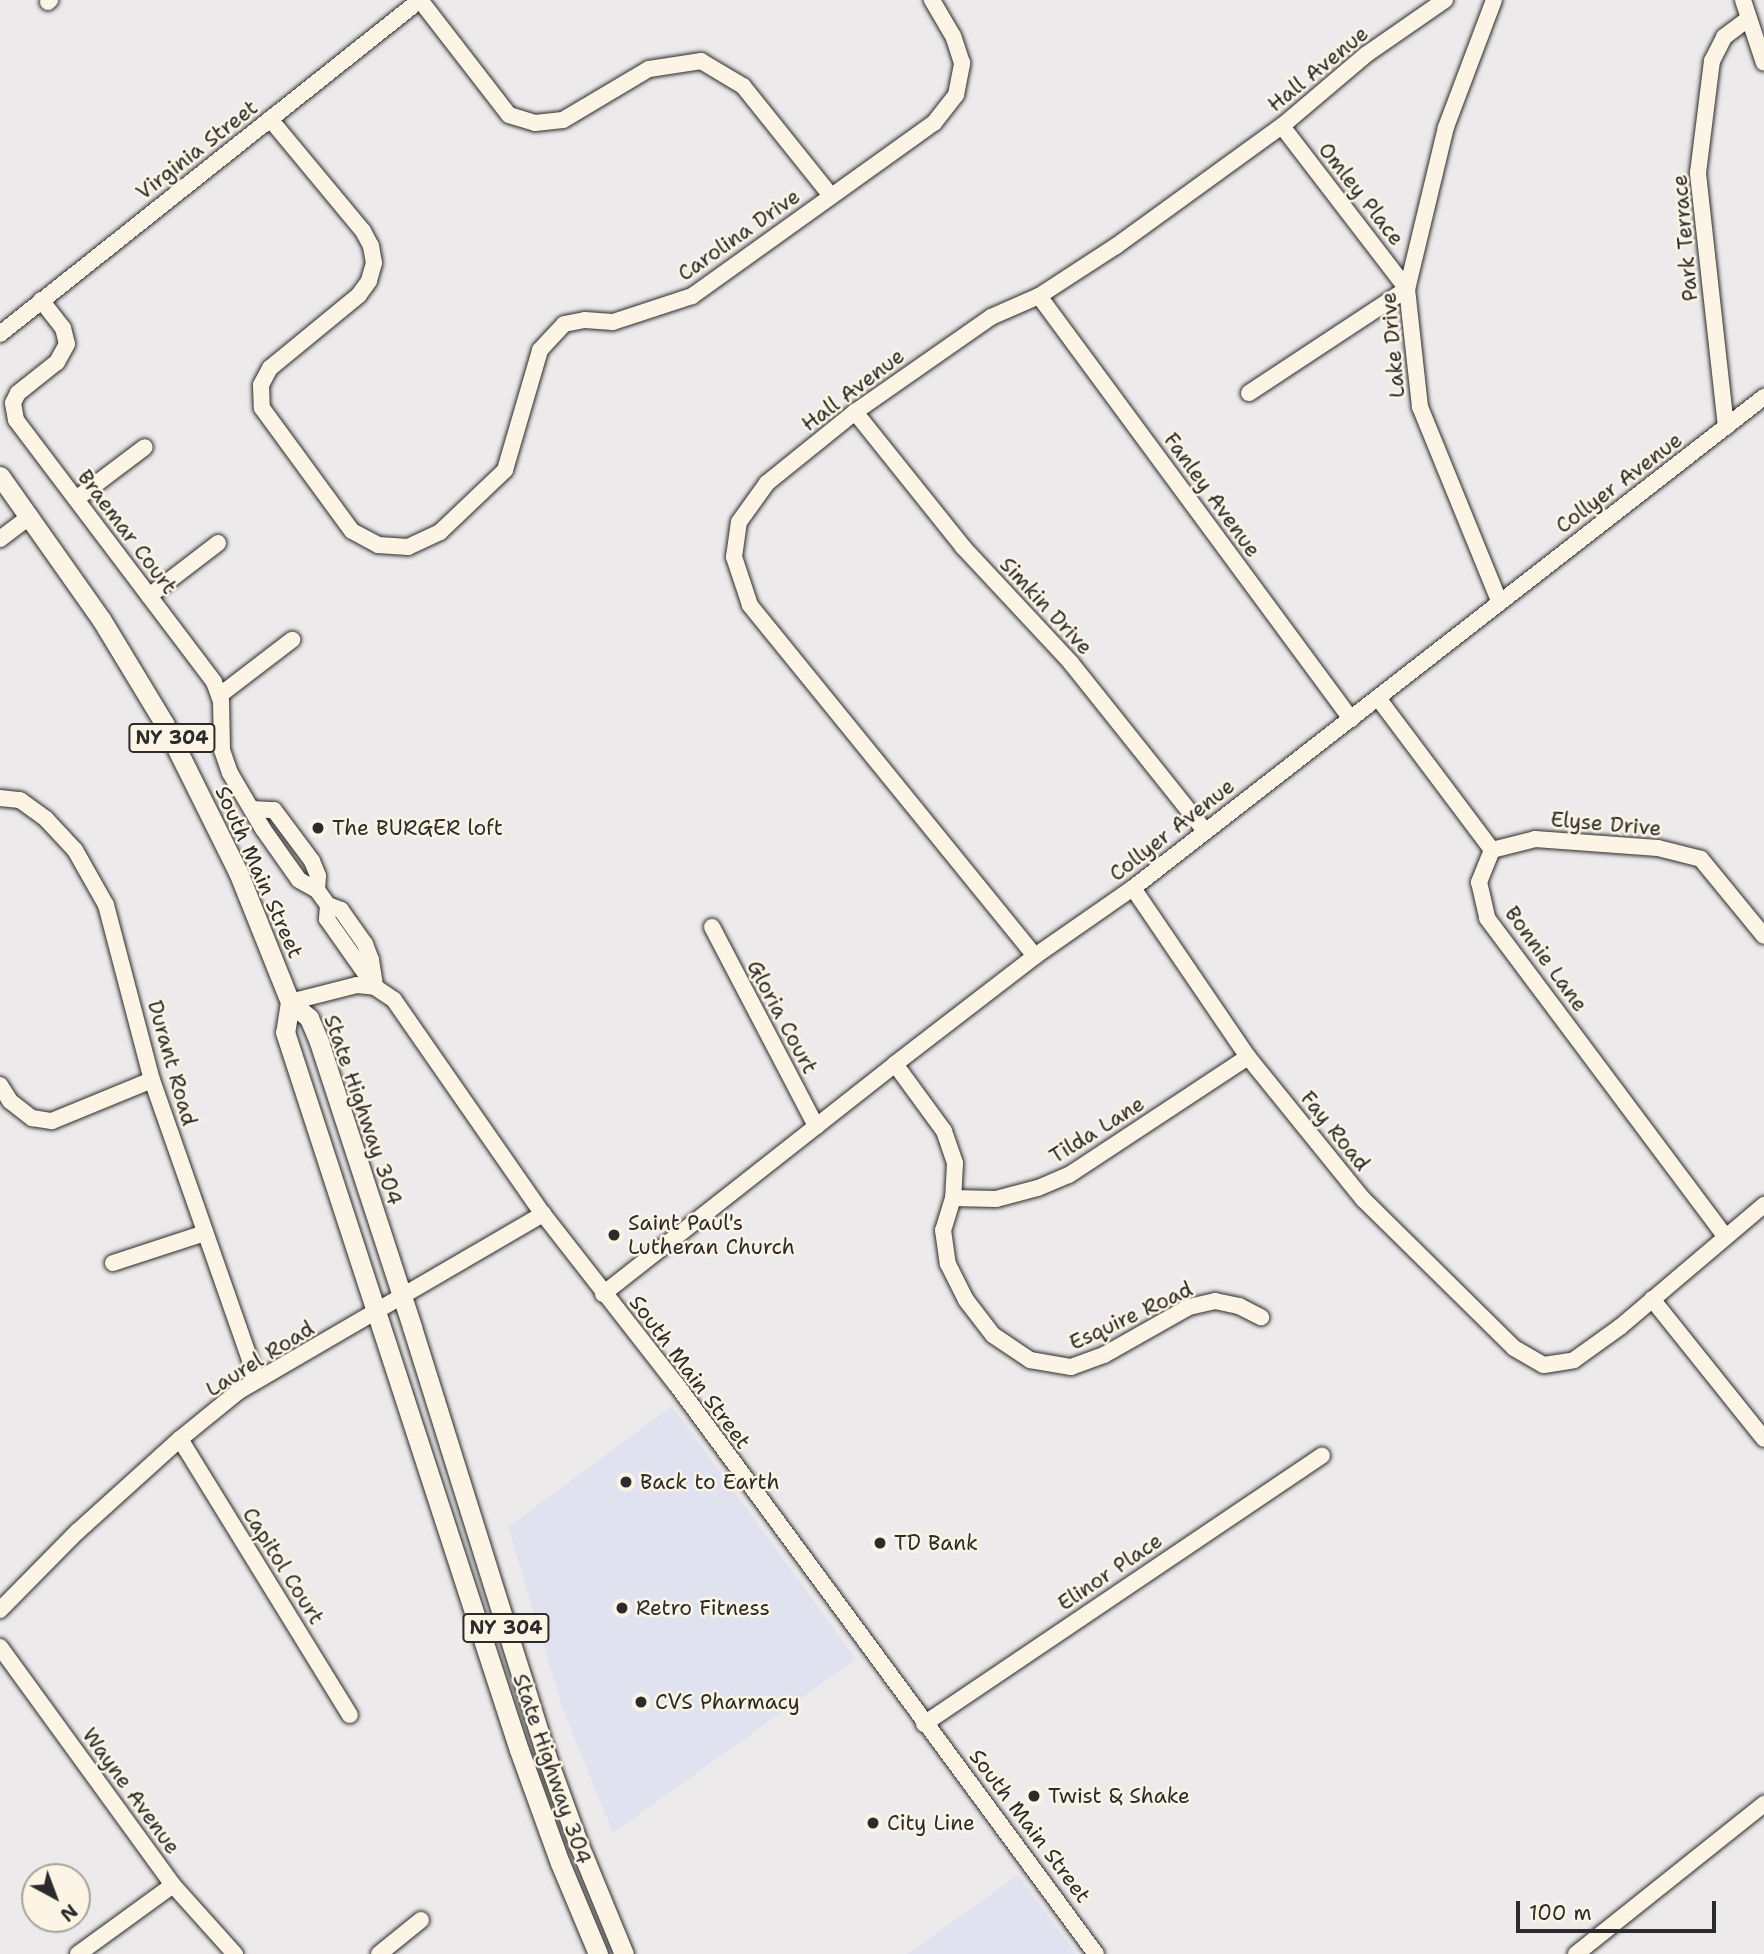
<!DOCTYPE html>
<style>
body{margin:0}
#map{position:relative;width:1764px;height:1954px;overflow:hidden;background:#eceaeb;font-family:"Shantell Sans",sans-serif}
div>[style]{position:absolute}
.built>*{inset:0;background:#e0e3ef}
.roads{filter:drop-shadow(0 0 2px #2b2b2b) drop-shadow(0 0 2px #2b2b2b)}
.minor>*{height:16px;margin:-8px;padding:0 8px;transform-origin:8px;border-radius:8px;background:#fcf5e5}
.major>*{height:19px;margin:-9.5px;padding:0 9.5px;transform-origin:9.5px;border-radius:9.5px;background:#fcf5e5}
.dots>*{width:19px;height:19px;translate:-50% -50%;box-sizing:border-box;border:4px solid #fcf5e5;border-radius:50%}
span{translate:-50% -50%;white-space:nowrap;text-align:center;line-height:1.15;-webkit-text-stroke:5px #fcf5e5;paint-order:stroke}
.shield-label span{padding:2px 5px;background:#fcf5e5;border:2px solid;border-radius:5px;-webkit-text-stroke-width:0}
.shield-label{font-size:19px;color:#2b2b2b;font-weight:700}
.street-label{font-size:21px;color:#2b2b2b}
.poi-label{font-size:21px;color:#2b2b2b}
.left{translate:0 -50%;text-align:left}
.north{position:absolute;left:21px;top:1863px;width:70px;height:70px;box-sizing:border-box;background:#fcf5e5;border:2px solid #a8a49b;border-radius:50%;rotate:139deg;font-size:19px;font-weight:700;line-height:28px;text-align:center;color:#2b2b2b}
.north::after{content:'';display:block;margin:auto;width:24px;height:32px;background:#2b2b2b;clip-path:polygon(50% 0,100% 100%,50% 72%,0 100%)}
.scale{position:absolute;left:1516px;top:1901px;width:200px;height:32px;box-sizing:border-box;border:4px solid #2b2b2b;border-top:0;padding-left:9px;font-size:21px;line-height:24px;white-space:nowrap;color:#2b2b2b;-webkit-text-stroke:5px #fcf5e5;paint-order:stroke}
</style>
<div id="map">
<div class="built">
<i style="clip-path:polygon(672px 1406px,856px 1659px,613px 1833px,563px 1709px,508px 1527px)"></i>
<i style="clip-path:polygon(1018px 1875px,1076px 1954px,907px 1954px)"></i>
</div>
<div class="roads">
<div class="minor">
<i style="left:420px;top:0;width:145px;rotate:52.3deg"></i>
<i style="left:509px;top:115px;width:27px;rotate:17deg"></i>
<i style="left:535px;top:123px;width:28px;rotate:-6deg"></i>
<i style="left:563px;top:120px;width:100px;rotate:-30.7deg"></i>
<i style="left:649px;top:69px;width:53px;rotate:-8.7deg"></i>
<i style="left:701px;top:61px;width:49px;rotate:30.8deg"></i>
<i style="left:743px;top:86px;width:141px;rotate:51.3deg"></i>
<i style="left:1494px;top:0;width:136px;rotate:110.7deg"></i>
<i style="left:1446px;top:127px;width:167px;rotate:103.5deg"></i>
<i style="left:1407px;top:289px;width:119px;rotate:83.7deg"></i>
<i style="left:1420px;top:407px;width:209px;rotate:67.8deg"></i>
<i style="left:1743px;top:0;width:66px;rotate:71.6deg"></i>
<i style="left:48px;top:2px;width:3px;rotate:-45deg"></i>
<i style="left:270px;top:119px;width:146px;rotate:50.3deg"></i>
<i style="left:363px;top:231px;width:17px;rotate:62deg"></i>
<i style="left:371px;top:246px;width:17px;rotate:80deg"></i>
<i style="left:374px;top:263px;width:19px;rotate:106deg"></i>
<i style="left:369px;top:281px;width:17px;rotate:126deg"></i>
<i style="left:359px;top:295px;width:115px;rotate:140.6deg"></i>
<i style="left:270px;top:368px;width:19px;rotate:118deg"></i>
<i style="left:261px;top:385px;width:23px;rotate:88deg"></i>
<i style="left:262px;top:408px;width:152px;rotate:53.8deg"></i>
<i style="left:352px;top:531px;width:30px;rotate:28deg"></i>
<i style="left:378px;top:545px;width:30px;rotate:4deg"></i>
<i style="left:408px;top:547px;width:35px;rotate:-25deg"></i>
<i style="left:440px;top:532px;width:90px;rotate:-43.6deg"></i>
<i style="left:505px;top:470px;width:125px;rotate:-73.7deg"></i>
<i style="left:540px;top:350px;width:35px;rotate:-47deg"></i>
<i style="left:564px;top:324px;width:21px;rotate:-11deg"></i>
<i style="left:585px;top:320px;width:28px;rotate:4deg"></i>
<i style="left:613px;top:322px;width:83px;rotate:-18.2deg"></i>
<i style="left:692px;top:296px;width:297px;rotate:-35.6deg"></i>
<i style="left:934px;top:123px;width:36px;rotate:-52deg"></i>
<i style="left:956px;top:95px;width:33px;rotate:-79deg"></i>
<i style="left:962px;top:63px;width:28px;rotate:-108deg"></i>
<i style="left:953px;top:36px;width:42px;rotate:-120.3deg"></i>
<i style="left:1039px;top:296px;width:526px;rotate:53.59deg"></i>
<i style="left:41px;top:300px;width:36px;rotate:52deg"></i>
<i style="left:63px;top:328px;width:16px;rotate:76deg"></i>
<i style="left:67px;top:344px;width:21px;rotate:119deg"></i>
<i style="left:57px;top:362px;width:50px;rotate:141.5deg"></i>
<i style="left:18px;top:393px;width:11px;rotate:117deg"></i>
<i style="left:13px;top:403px;width:17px;rotate:80deg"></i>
<i style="left:16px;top:420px;width:328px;rotate:52.9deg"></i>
<i style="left:214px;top:682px;width:20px;rotate:70deg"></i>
<i style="left:221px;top:701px;width:49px;rotate:88.8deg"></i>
<i style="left:222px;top:750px;width:24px;rotate:71deg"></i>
<i style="left:230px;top:773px;width:65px;rotate:59.5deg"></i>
<i style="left:263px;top:829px;width:62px;rotate:54.8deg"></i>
<i style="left:299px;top:880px;width:21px;rotate:29deg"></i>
<i style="left:0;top:334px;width:537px;rotate:-38.49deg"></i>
<i style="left:1249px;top:393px;width:189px;rotate:-33.4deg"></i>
<i style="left:1407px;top:289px;width:205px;rotate:-127.5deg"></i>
<i style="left:855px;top:412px;width:173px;rotate:51.3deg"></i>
<i style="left:963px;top:547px;width:158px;rotate:47deg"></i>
<i style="left:1071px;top:663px;width:215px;rotate:51.4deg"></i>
<i style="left:1726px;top:427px;width:256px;rotate:-96.3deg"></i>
<i style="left:1698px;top:173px;width:113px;rotate:-82.9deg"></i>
<i style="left:1712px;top:61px;width:27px;rotate:-63deg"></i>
<i style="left:1724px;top:37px;width:31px;rotate:-37deg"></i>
<i style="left:76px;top:499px;width:86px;rotate:-37deg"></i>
<i style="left:0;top:539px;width:38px;rotate:-37deg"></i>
<i style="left:149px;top:596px;width:87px;rotate:-37.5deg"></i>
<i style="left:220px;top:695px;width:91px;rotate:-37.4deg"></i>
<i style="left:1378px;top:698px;width:190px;rotate:53.1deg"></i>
<i style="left:0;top:798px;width:20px;rotate:6deg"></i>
<i style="left:20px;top:800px;width:32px;rotate:36deg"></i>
<i style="left:46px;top:819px;width:42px;rotate:46.9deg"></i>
<i style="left:75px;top:850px;width:63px;rotate:60.6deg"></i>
<i style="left:106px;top:905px;width:181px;rotate:75.3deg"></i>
<i style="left:152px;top:1080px;width:318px;rotate:70.7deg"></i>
<i style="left:252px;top:809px;width:22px;rotate:3deg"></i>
<i style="left:274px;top:810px;width:64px;rotate:53.3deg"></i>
<i style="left:312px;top:861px;width:16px;rotate:68deg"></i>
<i style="left:318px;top:876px;width:14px;rotate:94deg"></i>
<i style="left:317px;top:890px;width:19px;rotate:54deg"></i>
<i style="left:328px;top:905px;width:14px;rotate:94deg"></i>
<i style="left:327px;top:919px;width:83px;rotate:54.8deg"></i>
<i style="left:1492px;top:850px;width:35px;rotate:112deg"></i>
<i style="left:1479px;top:882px;width:37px;rotate:77deg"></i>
<i style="left:1487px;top:918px;width:397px;rotate:53.2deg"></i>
<i style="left:1492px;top:850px;width:44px;rotate:-14.3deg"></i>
<i style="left:1535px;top:839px;width:123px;rotate:4.2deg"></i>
<i style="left:1658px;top:848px;width:44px;rotate:14.3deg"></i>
<i style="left:1701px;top:859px;width:99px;rotate:50.7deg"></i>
<i style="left:1133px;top:888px;width:204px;rotate:55.8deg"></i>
<i style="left:1248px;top:1057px;width:183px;rotate:51deg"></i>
<i style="left:1363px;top:1199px;width:212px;rotate:44.6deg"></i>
<i style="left:1514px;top:1348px;width:34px;rotate:30deg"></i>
<i style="left:1544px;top:1365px;width:30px;rotate:-9deg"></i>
<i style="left:1574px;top:1360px;width:57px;rotate:-35.7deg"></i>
<i style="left:1620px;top:1327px;width:189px;rotate:-40.3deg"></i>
<i style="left:328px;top:905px;width:14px;rotate:21deg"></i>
<i style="left:341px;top:910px;width:42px;rotate:54.8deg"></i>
<i style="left:365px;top:944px;width:17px;rotate:69deg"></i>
<i style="left:371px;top:960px;width:24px;rotate:81deg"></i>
<i style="left:712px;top:927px;width:225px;rotate:62.4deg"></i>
<i style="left:1035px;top:956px;width:452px;rotate:-129.1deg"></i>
<i style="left:750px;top:605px;width:51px;rotate:-108.4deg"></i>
<i style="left:734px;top:557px;width:35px;rotate:-82deg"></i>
<i style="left:739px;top:522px;width:48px;rotate:-54.3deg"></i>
<i style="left:767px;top:483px;width:113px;rotate:-38.9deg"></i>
<i style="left:855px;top:412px;width:166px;rotate:-34.9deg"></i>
<i style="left:991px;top:317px;width:52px;rotate:-23.6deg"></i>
<i style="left:1039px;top:296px;width:92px;rotate:-33deg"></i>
<i style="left:1116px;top:246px;width:205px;rotate:-35.9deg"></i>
<i style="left:1282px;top:126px;width:111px;rotate:-40.3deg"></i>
<i style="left:1367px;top:54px;width:95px;rotate:-34.7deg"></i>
<i style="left:290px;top:1002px;width:69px;rotate:-14.2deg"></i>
<i style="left:357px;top:985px;width:18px;rotate:6deg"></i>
<i style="left:375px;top:987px;width:23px;rotate:34deg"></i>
<i style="left:394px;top:1000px;width:261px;rotate:55.2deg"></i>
<i style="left:543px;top:1214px;width:216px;rotate:52deg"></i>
<i style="left:676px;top:1384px;width:708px;rotate:53.62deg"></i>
<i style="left:895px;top:1064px;width:83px;rotate:53.8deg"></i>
<i style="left:944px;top:1131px;width:34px;rotate:71deg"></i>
<i style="left:955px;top:1163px;width:35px;rotate:93deg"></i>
<i style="left:953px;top:1198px;width:34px;rotate:107deg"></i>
<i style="left:943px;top:1230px;width:34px;rotate:82deg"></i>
<i style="left:948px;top:1264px;width:40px;rotate:63.4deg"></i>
<i style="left:966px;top:1300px;width:44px;rotate:52.4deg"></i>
<i style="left:993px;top:1335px;width:45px;rotate:34deg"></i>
<i style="left:1030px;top:1360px;width:42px;rotate:9.7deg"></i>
<i style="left:1071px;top:1367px;width:35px;rotate:-20deg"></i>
<i style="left:1104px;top:1355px;width:98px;rotate:-29.5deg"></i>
<i style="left:1189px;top:1307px;width:27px;rotate:-13deg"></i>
<i style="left:1215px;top:1301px;width:25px;rotate:12deg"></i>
<i style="left:1239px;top:1306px;width:25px;rotate:27deg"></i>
<i style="left:0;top:1085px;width:19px;rotate:58deg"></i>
<i style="left:10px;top:1101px;width:28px;rotate:38deg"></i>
<i style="left:32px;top:1118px;width:20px;rotate:9deg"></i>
<i style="left:52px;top:1121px;width:108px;rotate:-22.3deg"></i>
<i style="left:953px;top:1198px;width:43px;rotate:1.3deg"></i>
<i style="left:996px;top:1199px;width:43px;rotate:-14.7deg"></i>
<i style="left:1038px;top:1188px;width:34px;rotate:-23deg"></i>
<i style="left:1069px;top:1175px;width:214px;rotate:-33.4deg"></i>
<i style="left:113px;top:1263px;width:97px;rotate:-18.1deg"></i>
<i style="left:603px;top:1294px;width:372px;rotate:-38.2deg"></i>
<i style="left:895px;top:1064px;width:177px;rotate:-37.6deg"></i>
<i style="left:1035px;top:956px;width:119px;rotate:-34.8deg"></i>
<i style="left:1133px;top:888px;width:800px;rotate:-37.89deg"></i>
<i style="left:1652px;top:1299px;width:179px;rotate:51.3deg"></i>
<i style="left:180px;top:1439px;width:324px;rotate:58.4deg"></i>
<i style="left:0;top:1610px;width:110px;rotate:-45.4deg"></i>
<i style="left:77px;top:1532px;width:139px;rotate:-42.1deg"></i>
<i style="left:180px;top:1439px;width:76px;rotate:-39.1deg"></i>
<i style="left:239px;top:1391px;width:352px;rotate:-30.2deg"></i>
<i style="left:0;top:1647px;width:294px;rotate:54deg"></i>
<i style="left:173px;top:1885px;width:93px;rotate:48.1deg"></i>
<i style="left:924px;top:1724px;width:480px;rotate:-34deg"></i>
<i style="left:78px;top:1954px;width:117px;rotate:-36deg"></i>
<i style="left:379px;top:1954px;width:54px;rotate:-39deg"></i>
<i style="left:1576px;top:1954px;width:241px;rotate:-38.6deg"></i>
</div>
<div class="major">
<i style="left:0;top:476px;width:175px;rotate:54.8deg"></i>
<i style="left:101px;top:619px;width:122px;rotate:58.8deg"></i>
<i style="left:164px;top:723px;width:166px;rotate:63.6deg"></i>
<i style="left:238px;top:872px;width:140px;rotate:68.2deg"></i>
<i style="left:290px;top:1002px;width:25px;rotate:40deg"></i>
<i style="left:309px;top:1018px;width:26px;rotate:67deg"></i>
<i style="left:319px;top:1042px;width:300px;rotate:71.9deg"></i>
<i style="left:412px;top:1327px;width:448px;rotate:72.6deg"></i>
<i style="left:546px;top:1755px;width:96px;rotate:69.9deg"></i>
<i style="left:579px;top:1845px;width:118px;rotate:67.6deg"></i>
<i style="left:290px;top:1002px;width:30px;rotate:99deg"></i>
<i style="left:285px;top:1032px;width:755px;rotate:71.95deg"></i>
<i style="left:519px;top:1750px;width:120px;rotate:70.1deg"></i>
<i style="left:560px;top:1863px;width:99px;rotate:67.3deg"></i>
</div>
</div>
<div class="dots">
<i style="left:318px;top:828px;background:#2b2b2b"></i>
<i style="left:614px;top:1235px;background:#2b2b2b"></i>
<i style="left:626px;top:1482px;background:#2b2b2b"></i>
<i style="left:880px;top:1543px;background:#2b2b2b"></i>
<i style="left:622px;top:1608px;background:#2b2b2b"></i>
<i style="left:641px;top:1702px;background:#2b2b2b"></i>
<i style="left:1034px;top:1796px;background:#2b2b2b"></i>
<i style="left:873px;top:1823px;background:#2b2b2b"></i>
</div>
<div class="shield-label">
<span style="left:172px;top:738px">NY 304</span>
<span style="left:506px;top:1628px">NY 304</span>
</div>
<div class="street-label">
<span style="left:1318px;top:69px;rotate:-39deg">Hall Avenue</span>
<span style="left:197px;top:150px;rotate:-38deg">Virginia Street</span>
<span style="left:1361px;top:194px;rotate:52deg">Omley Place</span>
<span style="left:739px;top:235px;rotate:-35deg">Carolina Drive</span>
<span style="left:1685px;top:238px;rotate:-95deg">Park Terrace</span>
<span style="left:1393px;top:345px;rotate:-95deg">Lake Drive</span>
<span style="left:853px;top:390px;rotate:-37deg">Hall Avenue</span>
<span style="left:1619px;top:483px;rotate:-37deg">Collyer Avenue</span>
<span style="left:1212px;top:495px;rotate:54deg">Fanley Avenue</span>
<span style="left:127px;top:532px;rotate:53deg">Braemar Court</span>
<span style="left:1046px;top:606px;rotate:47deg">Simkin Drive</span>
<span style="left:1606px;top:824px;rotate:5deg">Elyse Drive</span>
<span style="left:1172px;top:830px;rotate:-38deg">Collyer Avenue</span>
<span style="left:259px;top:872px;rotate:66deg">South Main Street</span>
<span style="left:1546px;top:959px;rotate:54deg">Bonnie Lane</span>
<span style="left:782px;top:1017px;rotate:62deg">Gloria Court</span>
<span style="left:172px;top:1063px;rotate:74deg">Durant Road</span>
<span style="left:363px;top:1110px;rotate:71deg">State Highway 304</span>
<span style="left:1097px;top:1130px;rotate:-32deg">Tilda Lane</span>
<span style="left:1335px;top:1131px;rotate:51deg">Fay Road</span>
<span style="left:1131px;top:1316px;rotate:-25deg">Esquire Road</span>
<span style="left:260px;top:1359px;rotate:-32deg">Laurel Road</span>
<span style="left:690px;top:1372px;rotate:53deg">South Main Street</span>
<span style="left:283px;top:1566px;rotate:58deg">Capitol Court</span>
<span style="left:1110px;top:1572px;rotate:-34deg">Elinor Place</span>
<span style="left:552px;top:1769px;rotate:71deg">State Highway 304</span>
<span style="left:131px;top:1791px;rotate:54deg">Wayne Avenue</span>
<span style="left:1030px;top:1826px;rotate:53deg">South Main Street</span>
</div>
<div class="poi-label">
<span class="left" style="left:332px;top:828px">The BURGER loft</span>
<span class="left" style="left:628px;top:1235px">Saint Paul's<br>Lutheran Church</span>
<span class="left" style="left:640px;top:1482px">Back to Earth</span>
<span class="left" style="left:894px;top:1543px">TD Bank</span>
<span class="left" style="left:636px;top:1608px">Retro Fitness</span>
<span class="left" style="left:655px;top:1702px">CVS Pharmacy</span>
<span class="left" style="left:1048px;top:1796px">Twist &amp; Shake</span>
<span class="left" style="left:887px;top:1823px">City Line</span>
</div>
<div class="north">N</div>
<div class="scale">100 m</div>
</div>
